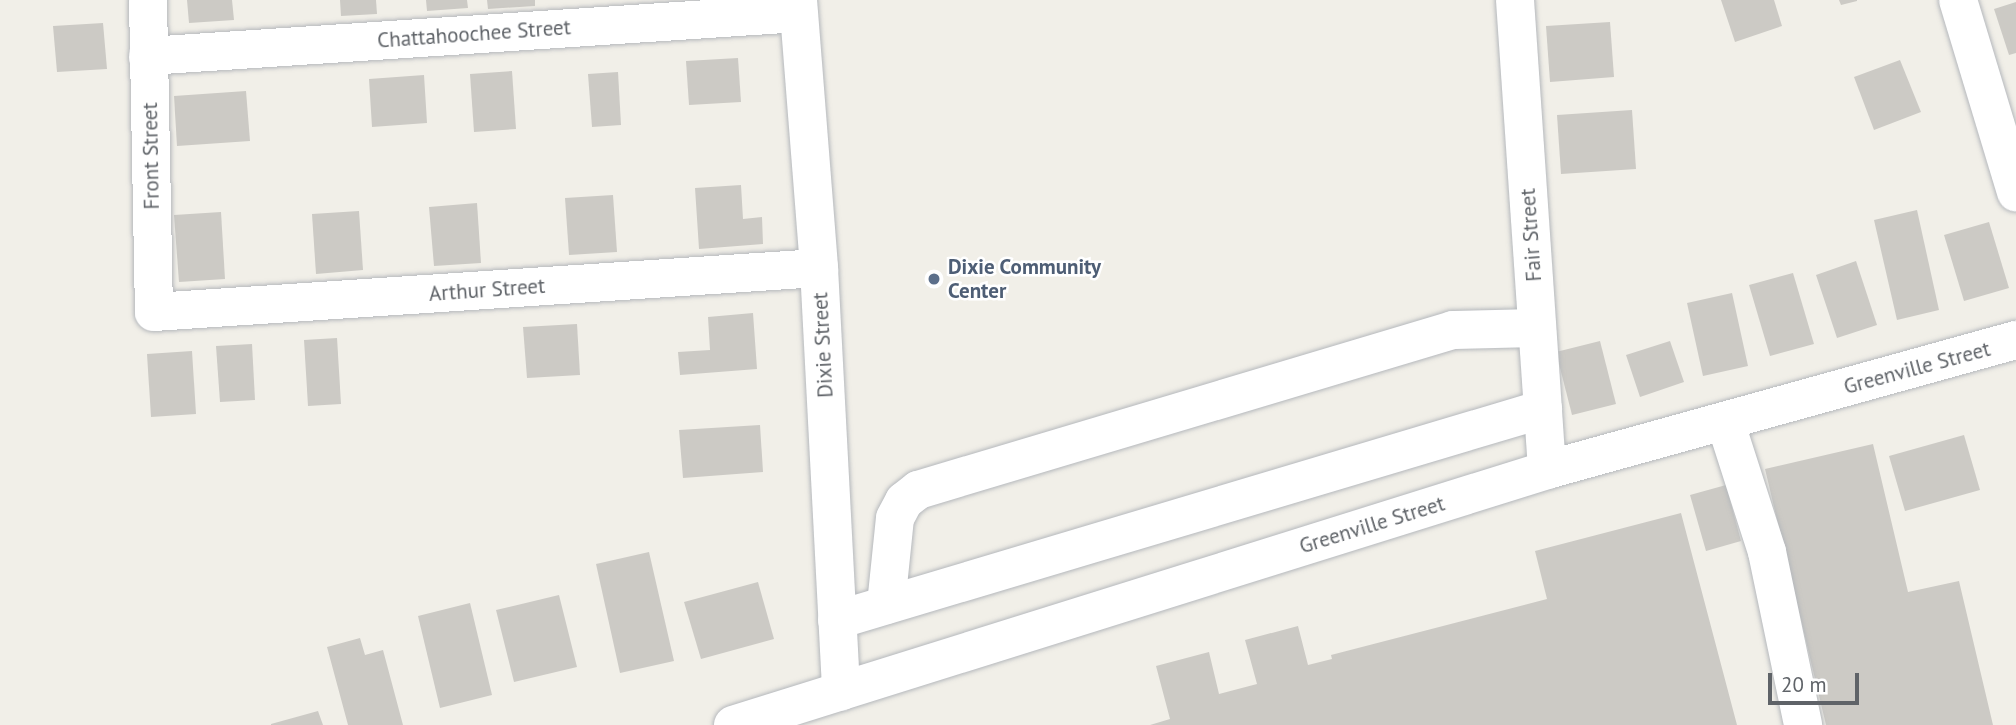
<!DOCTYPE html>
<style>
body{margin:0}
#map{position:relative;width:2016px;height:725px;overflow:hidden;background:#f1efe8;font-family:"PT Sans",sans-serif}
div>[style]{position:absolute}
.building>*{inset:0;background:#cccac5}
.roads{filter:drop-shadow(0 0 2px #b5b8bc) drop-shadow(0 0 2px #b5b8bc)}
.minor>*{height:38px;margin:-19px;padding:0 19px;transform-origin:19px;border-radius:19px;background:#fff}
.dots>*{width:19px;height:19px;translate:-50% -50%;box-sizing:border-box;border:4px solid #fff;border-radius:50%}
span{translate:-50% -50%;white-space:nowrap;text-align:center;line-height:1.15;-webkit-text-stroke:5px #fff;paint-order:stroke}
.street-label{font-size:21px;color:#5f6368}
.service-label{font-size:21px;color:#4e5e75;font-weight:700}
.left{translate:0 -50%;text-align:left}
.scale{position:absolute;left:1768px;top:673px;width:91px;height:32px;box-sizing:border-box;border:4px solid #5f6368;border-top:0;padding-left:9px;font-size:21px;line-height:24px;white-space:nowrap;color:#5f6368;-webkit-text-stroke:5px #fff;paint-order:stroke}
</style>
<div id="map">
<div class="building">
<i style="clip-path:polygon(187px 0,232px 0,234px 20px,189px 23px)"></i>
<i style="clip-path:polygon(340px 0,376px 0,377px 14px,341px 16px)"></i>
<i style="clip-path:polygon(426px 0,467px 0,468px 8px,427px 11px)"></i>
<i style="clip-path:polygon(487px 0,535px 0,535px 6px,488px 9px)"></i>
<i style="clip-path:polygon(1721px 0,1774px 0,1782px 26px,1735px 42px)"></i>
<i style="clip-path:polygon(1839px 0,1857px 0,1857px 1px,1841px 5px)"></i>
<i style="clip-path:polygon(2016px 2px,2016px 53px,2009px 55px,1994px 9px)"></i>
<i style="clip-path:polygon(1610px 22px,1614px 77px,1550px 82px,1546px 26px)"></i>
<i style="clip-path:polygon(103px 23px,107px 69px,57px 72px,53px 26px)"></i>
<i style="clip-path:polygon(738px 58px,741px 102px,689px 105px,686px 61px)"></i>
<i style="clip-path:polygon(1900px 60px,1921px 112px,1874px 130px,1854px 77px)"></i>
<i style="clip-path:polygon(512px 71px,516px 129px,474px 132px,470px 74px)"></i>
<i style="clip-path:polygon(618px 72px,621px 125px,592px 127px,588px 74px)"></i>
<i style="clip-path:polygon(424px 75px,427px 123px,372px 127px,369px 79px)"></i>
<i style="clip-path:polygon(246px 91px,250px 141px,177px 146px,174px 96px)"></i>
<i style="clip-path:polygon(1632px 110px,1636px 169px,1561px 174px,1557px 115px)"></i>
<i style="clip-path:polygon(741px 185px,743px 219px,762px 217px,763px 244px,699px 249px,695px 188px)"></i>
<i style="clip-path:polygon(613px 195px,617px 252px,569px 255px,565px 198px)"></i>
<i style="clip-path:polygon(477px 203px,481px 263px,434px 266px,429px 207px)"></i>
<i style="clip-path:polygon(1917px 210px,1939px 310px,1897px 320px,1874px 220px)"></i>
<i style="clip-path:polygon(359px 211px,363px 270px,316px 274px,312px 214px)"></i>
<i style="clip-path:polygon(221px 212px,225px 279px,179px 282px,174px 215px)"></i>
<i style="clip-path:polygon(1989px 222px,2009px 288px,1964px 301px,1944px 235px)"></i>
<i style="clip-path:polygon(1856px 261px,1877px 325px,1837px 338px,1816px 275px)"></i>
<i style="clip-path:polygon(1793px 273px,1814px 344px,1770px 356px,1749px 285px)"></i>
<i style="clip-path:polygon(1732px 293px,1748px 366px,1703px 376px,1687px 303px)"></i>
<i style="clip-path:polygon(753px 313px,757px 369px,680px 375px,678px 352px,710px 350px,708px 317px)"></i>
<i style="clip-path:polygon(577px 324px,580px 375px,527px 378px,523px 327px)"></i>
<i style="clip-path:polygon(337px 338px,341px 404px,308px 406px,304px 340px)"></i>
<i style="clip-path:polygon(1600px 341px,1616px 404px,1572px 415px,1556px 352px)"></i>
<i style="clip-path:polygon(1670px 341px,1684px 382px,1640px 397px,1626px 355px)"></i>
<i style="clip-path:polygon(252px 344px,255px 400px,220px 402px,216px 346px)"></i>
<i style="clip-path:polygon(192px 351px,196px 414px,151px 417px,147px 354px)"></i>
<i style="clip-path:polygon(760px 425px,763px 472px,683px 478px,679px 430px)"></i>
<i style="clip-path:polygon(1964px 435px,1980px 490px,1905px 511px,1889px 456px)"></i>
<i style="clip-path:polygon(1873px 444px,1908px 592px,1959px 581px,1993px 725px,1826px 725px,1765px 469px)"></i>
<i style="clip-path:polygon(1726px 485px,1741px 541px,1706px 551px,1690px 495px)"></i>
<i style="clip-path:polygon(1681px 513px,1737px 725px,1150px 725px,1170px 719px,1156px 666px,1209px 652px,1219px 694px,1257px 684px,1245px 640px,1298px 626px,1308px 665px,1332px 659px,1331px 655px,1547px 599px,1535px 551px)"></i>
<i style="clip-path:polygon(649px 552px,674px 661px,620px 673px,596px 564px)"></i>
<i style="clip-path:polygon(758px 582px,774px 639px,701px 659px,684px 602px)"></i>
<i style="clip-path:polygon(559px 595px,577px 667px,514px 682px,496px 610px)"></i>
<i style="clip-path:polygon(470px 603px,492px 695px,440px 708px,418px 616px)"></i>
<i style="clip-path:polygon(360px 638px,365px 655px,383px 650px,403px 725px,348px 725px,327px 647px)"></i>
<i style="clip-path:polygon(318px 711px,323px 725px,271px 725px,271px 724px)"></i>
</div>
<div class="roads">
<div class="minor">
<i style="left:148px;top:0;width:312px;rotate:88.9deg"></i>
<i style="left:154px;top:312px;width:666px;rotate:-3.79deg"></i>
<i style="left:798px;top:0;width:269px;rotate:85.5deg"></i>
<i style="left:819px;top:268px;width:424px;rotate:87deg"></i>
<i style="left:1515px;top:0;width:471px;rotate:86.1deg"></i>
<i style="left:1958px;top:0;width:201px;rotate:73.2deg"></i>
<i style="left:148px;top:56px;width:652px;rotate:-3.78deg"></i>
<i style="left:1725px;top:421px;width:138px;rotate:72.2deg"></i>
<i style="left:1767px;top:552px;width:177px;rotate:78.2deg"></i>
<i style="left:886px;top:605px;width:87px;rotate:-84.1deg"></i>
<i style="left:895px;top:518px;width:19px;rotate:-62deg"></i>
<i style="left:904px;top:501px;width:18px;rotate:-38deg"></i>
<i style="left:918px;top:490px;width:558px;rotate:-16.65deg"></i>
<i style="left:1453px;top:330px;width:84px;rotate:-1.4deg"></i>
<i style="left:837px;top:620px;width:737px;rotate:-16.64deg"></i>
<i style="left:733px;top:725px;width:853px;rotate:-17.39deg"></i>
<i style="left:1547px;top:470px;width:487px;rotate:-15.5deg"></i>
</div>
</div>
<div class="dots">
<i style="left:934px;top:279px;background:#5c6f8a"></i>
</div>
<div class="street-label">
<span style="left:474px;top:34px;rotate:-4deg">Chattahoochee Street</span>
<span style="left:151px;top:156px;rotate:-91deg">Front Street</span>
<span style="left:1531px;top:235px;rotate:-94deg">Fair Street</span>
<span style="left:487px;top:290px;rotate:-4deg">Arthur Street</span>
<span style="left:823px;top:345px;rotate:-93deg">Dixie Street</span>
<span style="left:1917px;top:368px;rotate:-15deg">Greenville Street</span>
<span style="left:1372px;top:525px;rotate:-17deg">Greenville Street</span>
</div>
<div class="service-label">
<span class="left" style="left:948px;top:279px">Dixie Community<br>Center</span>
</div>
<div class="scale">20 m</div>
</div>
